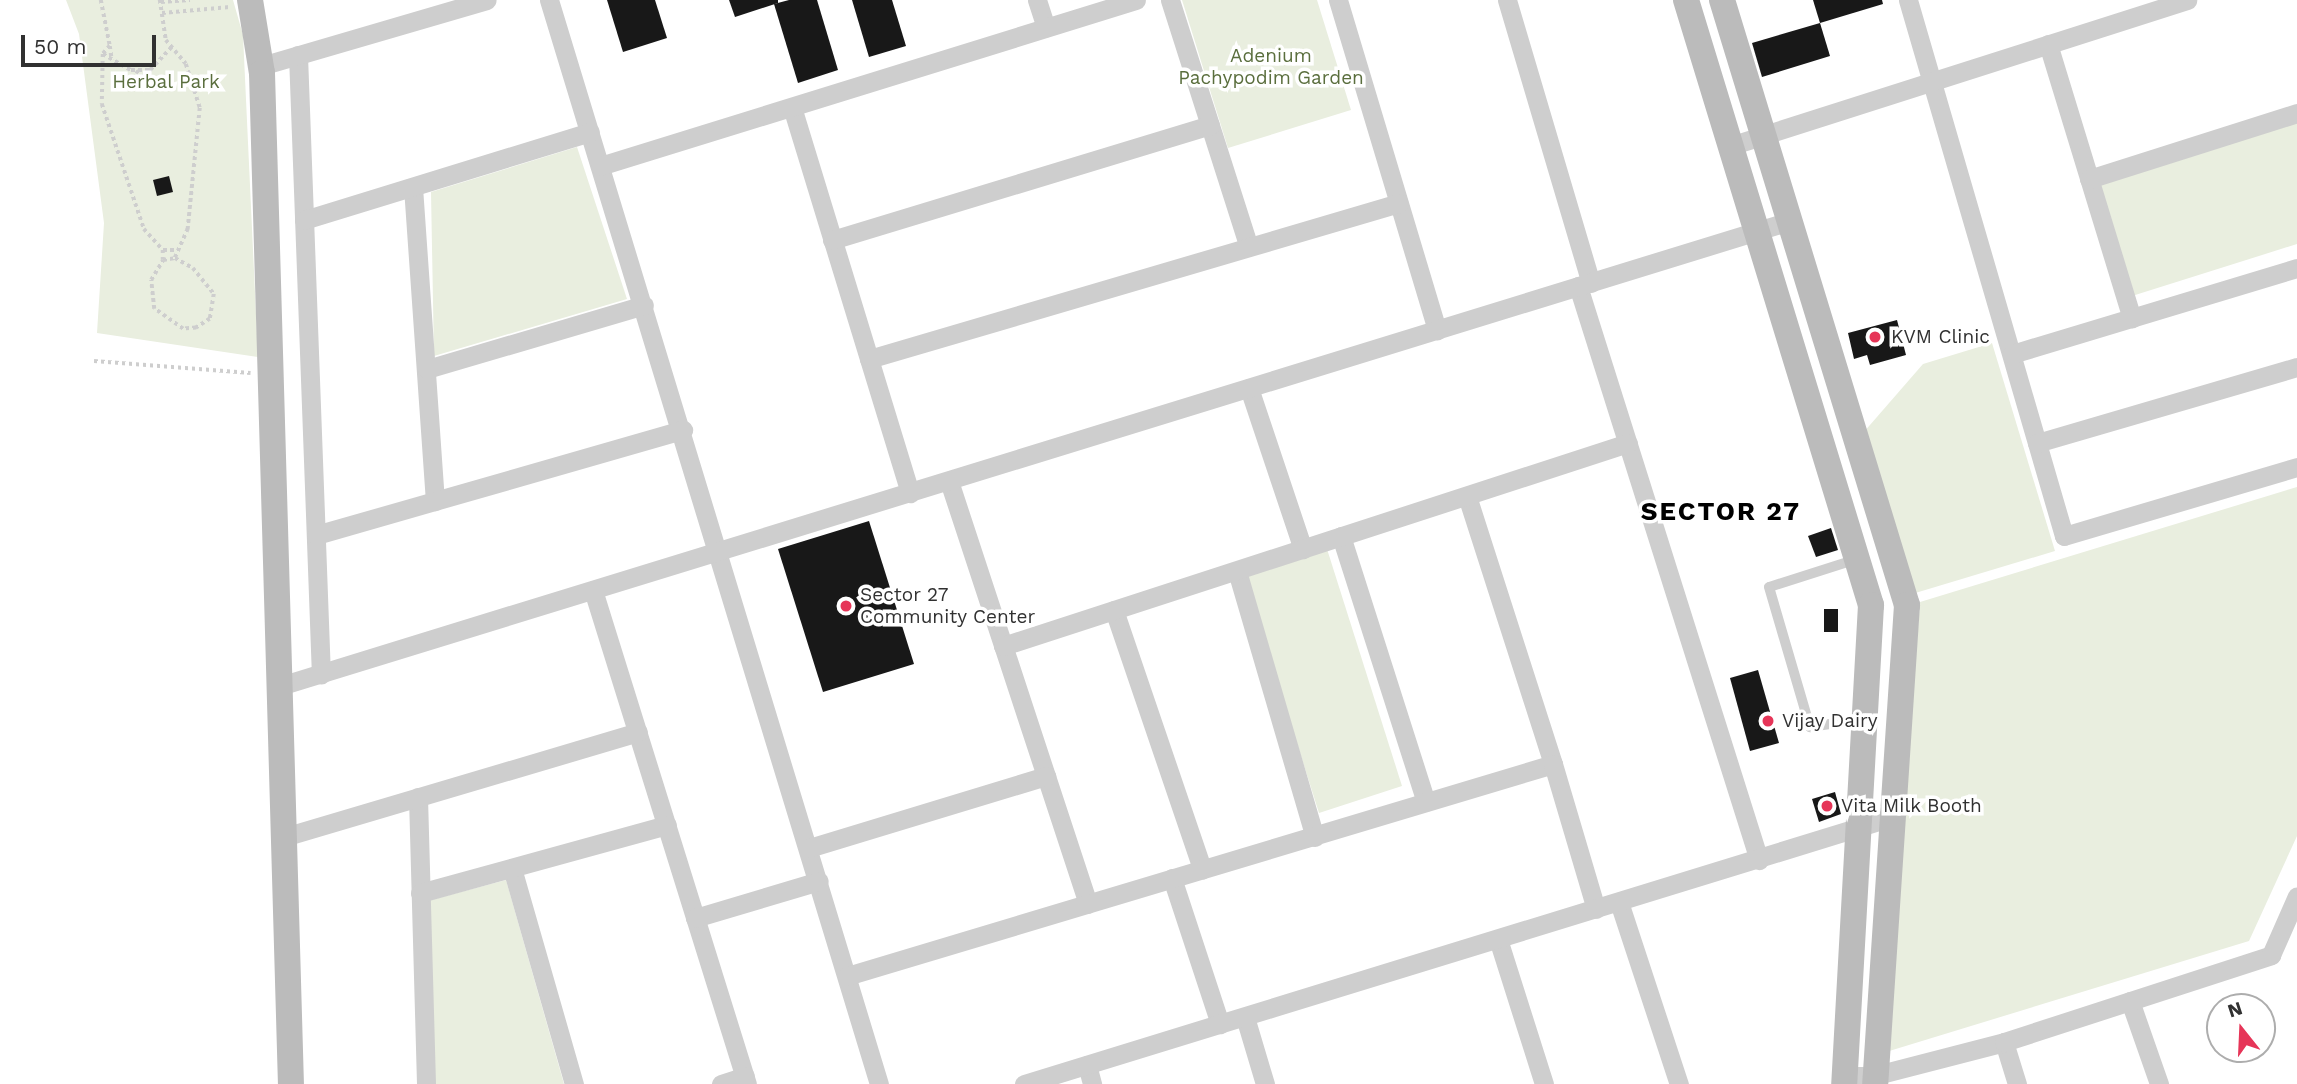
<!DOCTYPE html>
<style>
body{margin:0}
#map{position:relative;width:2297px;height:1084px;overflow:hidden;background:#fff;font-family:"Work Sans",sans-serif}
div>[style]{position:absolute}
.green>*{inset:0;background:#e9eedf}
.building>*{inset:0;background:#181818}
.path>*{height:3.5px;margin-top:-1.75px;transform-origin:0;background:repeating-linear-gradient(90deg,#cecece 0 3.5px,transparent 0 7px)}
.lane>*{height:10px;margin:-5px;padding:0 5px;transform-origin:5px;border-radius:5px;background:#cecece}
.street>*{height:19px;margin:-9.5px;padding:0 9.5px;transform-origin:9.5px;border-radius:9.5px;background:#cecece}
.secondary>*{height:26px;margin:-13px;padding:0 13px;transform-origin:13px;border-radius:13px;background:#bbb}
.dots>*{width:19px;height:19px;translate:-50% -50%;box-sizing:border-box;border:4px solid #fff;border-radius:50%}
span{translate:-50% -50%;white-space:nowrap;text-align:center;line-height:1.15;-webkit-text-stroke:7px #fff;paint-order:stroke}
.park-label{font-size:19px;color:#5a6e3d}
.poi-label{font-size:19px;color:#313131}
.left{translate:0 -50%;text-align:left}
.district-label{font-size:26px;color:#000;font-weight:700;letter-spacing:2px}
.north{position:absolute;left:2206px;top:993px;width:70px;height:70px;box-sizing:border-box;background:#fff;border:2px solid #adadad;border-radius:50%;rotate:342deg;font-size:19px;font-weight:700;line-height:28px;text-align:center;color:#313131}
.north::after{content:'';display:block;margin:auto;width:24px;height:32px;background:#e63558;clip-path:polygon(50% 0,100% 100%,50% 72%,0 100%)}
.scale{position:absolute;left:21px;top:35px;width:135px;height:32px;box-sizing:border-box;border:4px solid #313131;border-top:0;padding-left:9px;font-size:21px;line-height:24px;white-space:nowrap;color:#313131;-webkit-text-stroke:5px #fff;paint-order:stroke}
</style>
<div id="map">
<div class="green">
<i style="clip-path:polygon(66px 0,233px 0,243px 35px,258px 357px,97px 333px,104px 223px,79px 34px)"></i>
<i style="clip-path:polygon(1182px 0,1317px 0,1351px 110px,1228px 148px)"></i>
<i style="clip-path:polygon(2297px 122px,2297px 244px,2132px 296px,2097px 186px)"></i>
<i style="clip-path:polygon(577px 147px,627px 299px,434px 356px,431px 192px)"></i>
<i style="clip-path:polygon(1992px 343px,2055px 551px,1912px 594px,1863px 433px,1923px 364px)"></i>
<i style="clip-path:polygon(2297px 487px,2297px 836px,2249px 941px,1886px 1052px,1920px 602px)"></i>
<i style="clip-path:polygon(1327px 549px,1402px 786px,1319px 813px,1244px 575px)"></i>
<i style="clip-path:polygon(506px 880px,564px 1084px,433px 1084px,427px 901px)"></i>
</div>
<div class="building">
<i style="clip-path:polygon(607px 0,655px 0,667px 38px,623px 52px)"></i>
<i style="clip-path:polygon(729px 0,778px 0,778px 3px,735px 17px)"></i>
<i style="clip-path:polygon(789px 0,817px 0,838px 70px,798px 83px,774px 4px)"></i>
<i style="clip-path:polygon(852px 0,892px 0,906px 46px,869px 57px)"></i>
<i style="clip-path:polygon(1813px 0,1882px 0,1883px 4px,1820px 23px)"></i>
<i style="clip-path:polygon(1820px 23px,1830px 56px,1762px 77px,1752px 43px)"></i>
<i style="clip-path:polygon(169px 176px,173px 192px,157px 196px,153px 180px)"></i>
<i style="clip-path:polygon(1897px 320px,1906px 355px,1870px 365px,1867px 355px,1854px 359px,1848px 333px)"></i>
<i style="clip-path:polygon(869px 521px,914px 664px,823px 692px,778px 549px)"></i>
<i style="clip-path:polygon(1831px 528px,1838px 550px,1816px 557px,1808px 536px)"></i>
<i style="clip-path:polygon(1824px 609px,1838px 609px,1838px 632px,1824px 632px)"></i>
<i style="clip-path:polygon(1758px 670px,1779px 743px,1750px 751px,1730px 678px)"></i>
<i style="clip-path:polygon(1835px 792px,1841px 814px,1819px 822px,1812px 799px)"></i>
</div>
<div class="path">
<i style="left:101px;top:0;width:47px;rotate:78.9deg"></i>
<i style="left:110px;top:46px;width:11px;rotate:131deg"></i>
<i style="left:103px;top:54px;width:50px;rotate:91.1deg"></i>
<i style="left:102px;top:104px;width:132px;rotate:71.4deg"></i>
<i style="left:144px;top:229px;width:28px;rotate:48deg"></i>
<i style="left:163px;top:250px;width:10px;rotate:90deg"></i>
<i style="left:160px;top:0;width:40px;rotate:81.5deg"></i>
<i style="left:166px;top:40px;width:31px;rotate:50deg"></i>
<i style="left:186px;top:64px;width:46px;rotate:72.3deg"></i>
<i style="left:200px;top:108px;width:122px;rotate:95.7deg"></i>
<i style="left:188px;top:229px;width:32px;rotate:114deg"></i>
<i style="left:175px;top:258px;width:21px;rotate:29deg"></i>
<i style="left:193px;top:268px;width:33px;rotate:51deg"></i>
<i style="left:214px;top:294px;width:25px;rotate:99deg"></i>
<i style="left:210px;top:319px;width:17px;rotate:147deg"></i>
<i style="left:196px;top:328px;width:13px;rotate:176deg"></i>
<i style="left:183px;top:329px;width:35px;rotate:-145deg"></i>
<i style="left:154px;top:309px;width:29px;rotate:-96deg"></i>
<i style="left:151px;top:280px;width:23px;rotate:-59deg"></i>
<i style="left:163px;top:260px;width:12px;rotate:-9deg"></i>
<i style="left:161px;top:2px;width:29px;rotate:-4deg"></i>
<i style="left:162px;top:13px;width:68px;rotate:-5deg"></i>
<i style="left:110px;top:46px;width:14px;rotate:82deg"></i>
<i style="left:103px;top:54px;width:32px;rotate:30deg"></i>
<i style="left:131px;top:70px;width:19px"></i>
<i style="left:150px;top:70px;width:34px;rotate:-47deg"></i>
<i style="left:136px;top:71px;width:11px;rotate:34deg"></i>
<i style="left:145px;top:77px;width:9px;rotate:-54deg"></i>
<i style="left:163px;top:250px;width:13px"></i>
<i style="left:94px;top:361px;width:157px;rotate:4.4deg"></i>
</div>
<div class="lane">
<i style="left:1857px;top:559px;width:92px;rotate:162.3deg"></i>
<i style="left:1769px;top:587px;width:146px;rotate:73.7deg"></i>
<i style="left:1810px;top:727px;width:53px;rotate:-8.7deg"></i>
</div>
<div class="street">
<i style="left:549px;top:0;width:1133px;rotate:73.07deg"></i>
<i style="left:1037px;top:0;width:29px;rotate:72deg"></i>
<i style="left:1170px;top:0;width:259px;rotate:72.3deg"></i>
<i style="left:1338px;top:0;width:345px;rotate:73.3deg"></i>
<i style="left:1507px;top:0;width:295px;rotate:73.5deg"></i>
<i style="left:1908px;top:0;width:558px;rotate:73.77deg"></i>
<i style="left:2064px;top:536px;width:243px;rotate:-16.5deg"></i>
<i style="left:2048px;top:44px;width:287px;rotate:73deg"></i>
<i style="left:298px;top:55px;width:620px;rotate:87.88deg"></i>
<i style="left:261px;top:66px;width:235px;rotate:-16.3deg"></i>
<i style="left:792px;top:107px;width:404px;rotate:73deg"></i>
<i style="left:1730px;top:146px;width:480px;rotate:-17.7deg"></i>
<i style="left:600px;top:166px;width:561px;rotate:-17.21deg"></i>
<i style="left:2089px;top:179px;width:218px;rotate:-17.6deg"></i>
<i style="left:413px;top:187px;width:315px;rotate:86deg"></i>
<i style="left:304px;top:220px;width:299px;rotate:-17.1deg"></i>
<i style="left:832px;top:240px;width:395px;rotate:-16.9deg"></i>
<i style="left:1578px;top:286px;width:602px;rotate:72.5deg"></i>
<i style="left:2012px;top:354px;width:298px;rotate:-16.8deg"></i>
<i style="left:869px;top:359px;width:552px;rotate:-16.4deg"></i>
<i style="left:427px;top:369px;width:226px;rotate:-16.4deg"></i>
<i style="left:1249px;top:388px;width:170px;rotate:71.5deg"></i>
<i style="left:2037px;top:443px;width:271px;rotate:-16.3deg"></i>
<i style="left:949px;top:481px;width:445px;rotate:71.8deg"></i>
<i style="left:1467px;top:496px;width:281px;rotate:72.2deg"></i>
<i style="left:316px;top:535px;width:382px;rotate:-16deg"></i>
<i style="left:1341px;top:536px;width:279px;rotate:72.3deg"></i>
<i style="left:1237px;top:571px;width:277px;rotate:73.7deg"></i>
<i style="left:593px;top:590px;width:517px;rotate:72.69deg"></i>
<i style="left:1114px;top:610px;width:274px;rotate:71.2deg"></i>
<i style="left:1003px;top:646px;width:657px;rotate:-17.99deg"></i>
<i style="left:280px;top:686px;width:1580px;rotate:-17.12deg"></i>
<i style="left:418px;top:797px;width:287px;rotate:88.4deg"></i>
<i style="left:284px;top:837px;width:369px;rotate:-16.5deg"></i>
<i style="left:809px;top:848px;width:248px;rotate:-16.9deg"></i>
<i style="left:512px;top:868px;width:225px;rotate:74deg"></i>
<i style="left:1172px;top:878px;width:154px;rotate:71.8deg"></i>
<i style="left:420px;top:893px;width:256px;rotate:-15.4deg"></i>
<i style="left:1619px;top:902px;width:192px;rotate:71.8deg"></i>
<i style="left:695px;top:918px;width:129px;rotate:-16.6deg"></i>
<i style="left:1498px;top:939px;width:152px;rotate:72.4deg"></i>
<i style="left:847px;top:976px;width:737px;rotate:-16.71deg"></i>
<i style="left:1553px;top:764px;width:151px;rotate:73.5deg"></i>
<i style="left:2130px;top:1001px;width:88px;rotate:70.7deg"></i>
<i style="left:1245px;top:1017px;width:70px;rotate:73.4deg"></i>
<i style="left:2004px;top:1042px;width:44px;rotate:72.8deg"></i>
<i style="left:1087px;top:1065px;width:20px;rotate:75deg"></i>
<i style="left:1842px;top:1076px;width:31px"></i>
<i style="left:1873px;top:1076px;width:135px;rotate:-14.5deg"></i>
<i style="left:2004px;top:1042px;width:281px;rotate:-18deg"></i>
<i style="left:2271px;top:955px;width:64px;rotate:-66.2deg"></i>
<i style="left:721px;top:1084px;width:25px;rotate:-18deg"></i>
<i style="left:1024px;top:1084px;width:908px;rotate:-17.1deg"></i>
</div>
<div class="secondary">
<i style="left:250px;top:0;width:74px;rotate:80.7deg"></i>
<i style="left:262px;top:73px;width:1011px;rotate:88.36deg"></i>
<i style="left:1686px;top:0;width:633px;rotate:73deg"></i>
<i style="left:1871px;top:605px;width:480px;rotate:93.2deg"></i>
<i style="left:1722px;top:0;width:633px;rotate:73deg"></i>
<i style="left:1907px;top:605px;width:480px;rotate:93.8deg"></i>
</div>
<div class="dots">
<i style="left:1875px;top:337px;background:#e63558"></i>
<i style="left:846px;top:606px;background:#e63558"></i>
<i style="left:1768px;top:721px;background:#e63558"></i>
<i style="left:1827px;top:806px;background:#e63558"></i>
</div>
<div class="park-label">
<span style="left:1271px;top:67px">Adenium<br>Pachypodim Garden</span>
<span style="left:166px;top:82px">Herbal Park</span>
</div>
<div class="poi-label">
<span class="left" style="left:1891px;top:337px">KVM Clinic</span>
<span class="left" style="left:860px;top:606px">Sector 27<br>Community Center</span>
<span class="left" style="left:1782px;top:721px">Vijay Dairy</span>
<span class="left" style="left:1841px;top:806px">Vita Milk Booth</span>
</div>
<div class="district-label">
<span style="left:1721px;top:512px">SECTOR 27</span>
</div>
<div class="north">N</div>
<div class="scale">50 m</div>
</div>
